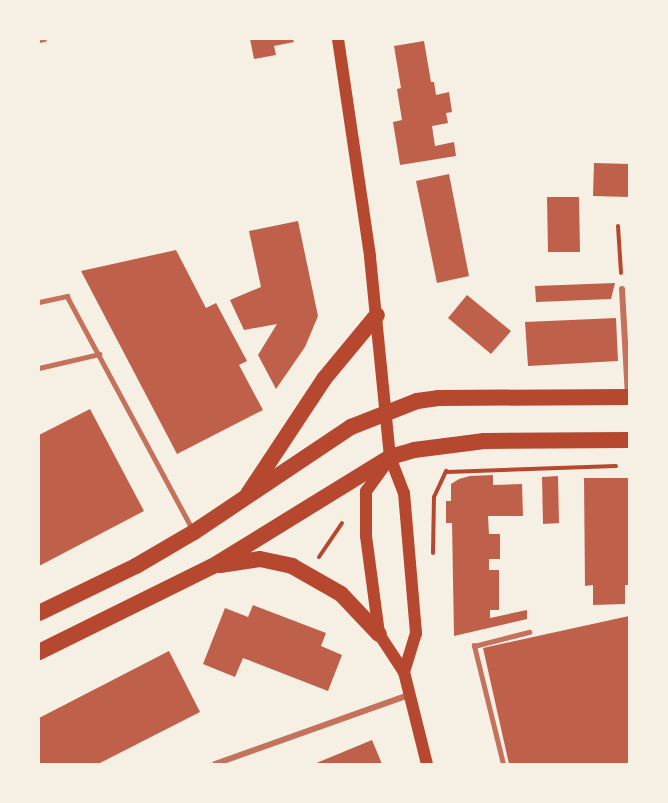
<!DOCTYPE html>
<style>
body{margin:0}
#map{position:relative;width:668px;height:803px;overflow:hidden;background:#f6efe4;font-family:"Fira Sans Condensed",sans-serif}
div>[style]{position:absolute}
.building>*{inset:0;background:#bf614a}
.path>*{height:4px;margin:-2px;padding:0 2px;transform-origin:2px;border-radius:2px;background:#b5482f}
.service>*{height:4.5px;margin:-2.25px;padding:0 2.25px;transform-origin:2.25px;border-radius:2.25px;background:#c5725c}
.minor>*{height:6px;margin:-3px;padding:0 3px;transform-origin:3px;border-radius:3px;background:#c5725c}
.secondary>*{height:12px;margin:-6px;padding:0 6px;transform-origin:6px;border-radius:6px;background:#b5482f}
.trunk>*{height:16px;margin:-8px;padding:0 8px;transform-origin:8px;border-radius:8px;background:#b5482f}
span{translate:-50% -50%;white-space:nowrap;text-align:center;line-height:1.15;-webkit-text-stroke:4.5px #f6efe4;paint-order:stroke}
.frame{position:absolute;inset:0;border:40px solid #f6efe4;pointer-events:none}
</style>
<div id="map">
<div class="building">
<i style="clip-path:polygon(250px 39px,293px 39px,294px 42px,274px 46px,276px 55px,254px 59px)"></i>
<i style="clip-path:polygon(424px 41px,431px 82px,434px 82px,436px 95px,449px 92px,452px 112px,446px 113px,448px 123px,432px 126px,435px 146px,454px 142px,456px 156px,400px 165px,393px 122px,402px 120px,397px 89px,401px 88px,394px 46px)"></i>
<i style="clip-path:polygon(594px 163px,629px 164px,629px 197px,593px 196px)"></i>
<i style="clip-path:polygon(449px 174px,469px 276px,437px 283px,416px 181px)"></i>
<i style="clip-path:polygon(547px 197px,579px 197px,580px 252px,548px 252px)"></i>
<i style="clip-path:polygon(298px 221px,318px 316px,305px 347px,276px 389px,258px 355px,277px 324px,244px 330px,230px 300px,261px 287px,249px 231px)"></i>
<i style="clip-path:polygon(176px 250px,206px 308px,216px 303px,247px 361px,239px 365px,263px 410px,177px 454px,81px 271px)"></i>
<i style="clip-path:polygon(615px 283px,611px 299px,536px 302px,535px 286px)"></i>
<i style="clip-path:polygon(467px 295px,511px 331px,491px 354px,448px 318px)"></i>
<i style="clip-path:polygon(616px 318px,618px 361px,528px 366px,525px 322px)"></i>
<i style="clip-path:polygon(90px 409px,144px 511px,39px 566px,39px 435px)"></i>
<i style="clip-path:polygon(493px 475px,493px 485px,522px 484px,523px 516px,488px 516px,489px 534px,500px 534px,500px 559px,489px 559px,489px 570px,499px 570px,499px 610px,490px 610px,490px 618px,527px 610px,527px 619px,454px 636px,452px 523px,446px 523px,446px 501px,451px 501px,451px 484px,459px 479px,470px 476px)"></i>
<i style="clip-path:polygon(558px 476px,559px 523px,543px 524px,542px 477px)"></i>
<i style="clip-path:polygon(584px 478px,629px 478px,629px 585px,625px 585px,625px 604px,593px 605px,593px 585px,585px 586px)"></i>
<i style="clip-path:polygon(253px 605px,326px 633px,321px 646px,342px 655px,328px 691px,243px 658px,235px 677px,203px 664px,225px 608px,248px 617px)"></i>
<i style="clip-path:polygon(629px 616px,629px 764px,509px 764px,483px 648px)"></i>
<i style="clip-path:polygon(169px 651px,200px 712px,98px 764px,39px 764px,39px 718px)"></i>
<i style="clip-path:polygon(372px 740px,382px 764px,314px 764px)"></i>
</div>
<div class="path">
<i style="left:618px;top:226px;width:47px;rotate:86.3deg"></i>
<i style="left:447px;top:472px;width:169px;rotate:-2deg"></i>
<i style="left:433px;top:553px;width:56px;rotate:-89deg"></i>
<i style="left:434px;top:497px;width:29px;rotate:-65deg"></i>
<i style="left:319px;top:557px;width:41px;rotate:-55.9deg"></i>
</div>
<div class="service">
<i style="left:39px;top:40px;width:5px;rotate:-11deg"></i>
<i style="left:39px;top:302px;width:29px;rotate:-12deg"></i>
<i style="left:67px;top:296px;width:266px;rotate:61.7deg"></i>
<i style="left:39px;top:368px;width:62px;rotate:-13.1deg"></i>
<i style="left:503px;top:764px;width:122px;rotate:-103.8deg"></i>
<i style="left:474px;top:646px;width:57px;rotate:-14.3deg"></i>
</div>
<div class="minor">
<i style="left:622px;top:289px;width:107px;rotate:86.8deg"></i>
<i style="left:215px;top:764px;width:206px;rotate:-19.6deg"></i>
</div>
<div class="secondary">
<i style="left:338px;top:39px;width:220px;rotate:81.6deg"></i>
<i style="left:370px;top:257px;width:201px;rotate:84.3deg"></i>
<i style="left:390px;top:457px;width:39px;rotate:69deg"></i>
<i style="left:404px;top:493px;width:141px;rotate:85.1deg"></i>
<i style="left:416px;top:633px;width:41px;rotate:107.1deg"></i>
<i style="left:388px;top:461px;width:37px;rotate:126deg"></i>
<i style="left:366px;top:491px;width:45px;rotate:90deg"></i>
<i style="left:366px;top:536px;width:99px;rotate:82.4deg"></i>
<i style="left:379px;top:634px;width:45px;rotate:56.7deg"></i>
<i style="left:404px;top:672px;width:95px;rotate:76deg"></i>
</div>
<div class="trunk">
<i style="left:248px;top:494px;width:138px;rotate:-56.5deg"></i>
<i style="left:324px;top:379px;width:83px;rotate:-50.4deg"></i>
<i style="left:220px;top:565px;width:40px;rotate:-8.5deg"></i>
<i style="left:260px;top:559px;width:33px;rotate:12deg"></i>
<i style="left:292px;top:566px;width:56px;rotate:29.7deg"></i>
<i style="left:341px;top:594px;width:55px;rotate:46.5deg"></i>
<i style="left:39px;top:613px;width:108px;rotate:-25.9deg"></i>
<i style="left:136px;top:566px;width:67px;rotate:-30.4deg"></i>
<i style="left:194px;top:532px;width:189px;rotate:-33.8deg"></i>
<i style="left:351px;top:427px;width:71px;rotate:-21.5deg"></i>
<i style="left:417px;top:401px;width:21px;rotate:-8deg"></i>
<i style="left:438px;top:398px;width:191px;rotate:-0.3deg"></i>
<i style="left:39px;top:652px;width:194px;rotate:-26.3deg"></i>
<i style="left:213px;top:566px;width:208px;rotate:-31.6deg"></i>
<i style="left:390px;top:457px;width:25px;rotate:-16deg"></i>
<i style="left:414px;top:450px;width:71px;rotate:-7.3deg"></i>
<i style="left:484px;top:441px;width:145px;rotate:-0.4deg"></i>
</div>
<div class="frame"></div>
</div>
